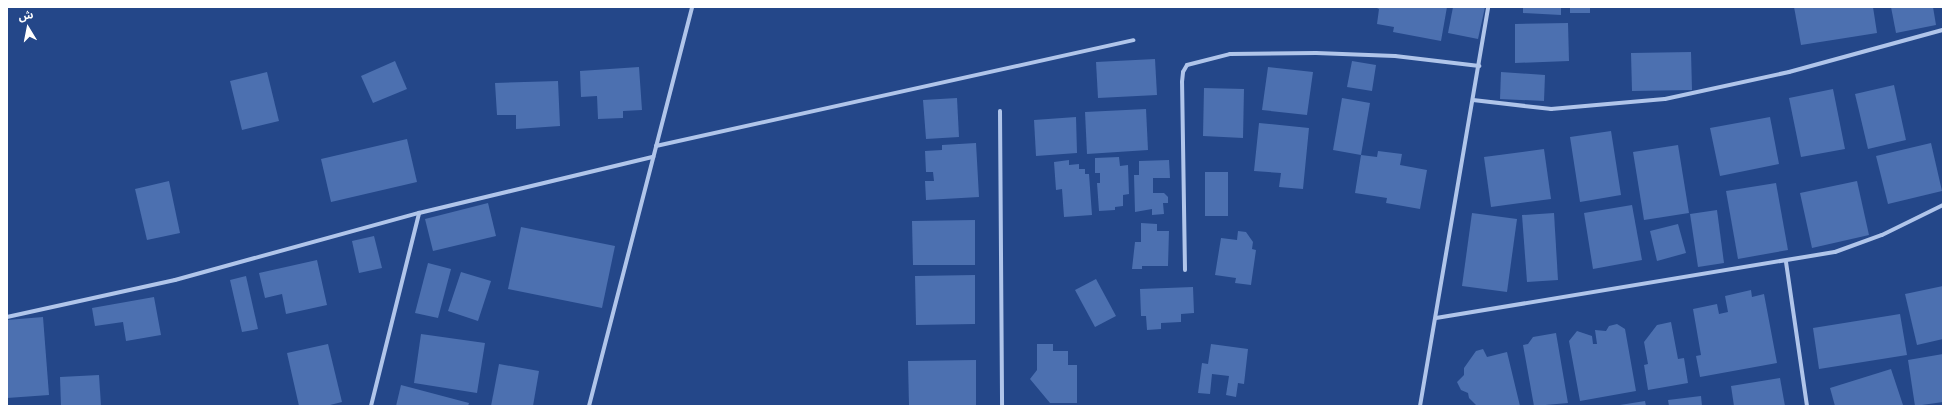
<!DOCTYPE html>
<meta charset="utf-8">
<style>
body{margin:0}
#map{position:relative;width:1950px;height:413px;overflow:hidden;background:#244789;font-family:"Fira Sans","Noto Sans Arabic",sans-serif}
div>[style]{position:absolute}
.building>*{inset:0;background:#4c70b0}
.minor>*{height:4px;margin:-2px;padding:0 2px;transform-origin:2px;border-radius:2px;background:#b0c5ea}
span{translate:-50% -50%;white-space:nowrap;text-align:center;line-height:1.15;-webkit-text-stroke:3px #244789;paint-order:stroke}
.frame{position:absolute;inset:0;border:8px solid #fff;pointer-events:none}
.north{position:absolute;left:8px;top:8px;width:40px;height:40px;-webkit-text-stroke:3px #244789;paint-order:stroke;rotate:350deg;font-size:11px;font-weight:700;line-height:16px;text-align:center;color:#fff}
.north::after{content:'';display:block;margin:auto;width:14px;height:18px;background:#fff;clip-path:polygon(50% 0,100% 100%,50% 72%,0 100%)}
</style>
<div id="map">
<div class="building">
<i style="clip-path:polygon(1375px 7px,1447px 7px,1441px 41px,1393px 32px,1394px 27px,1377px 24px,1379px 9px)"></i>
<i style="clip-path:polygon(1453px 7px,1485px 7px,1478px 39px,1448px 33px)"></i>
<i style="clip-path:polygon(1523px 7px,1561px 7px,1561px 15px,1523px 13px)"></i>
<i style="clip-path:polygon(1570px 7px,1590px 7px,1590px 13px,1570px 13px)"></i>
<i style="clip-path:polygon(1794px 7px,1873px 7px,1877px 33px,1801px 45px)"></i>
<i style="clip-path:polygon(1891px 7px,1933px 7px,1936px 25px,1896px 33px)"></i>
<i style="clip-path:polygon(1568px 23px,1569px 61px,1515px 63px,1515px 24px)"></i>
<i style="clip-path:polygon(1691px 52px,1692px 90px,1632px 91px,1631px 53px)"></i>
<i style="clip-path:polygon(1155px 59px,1157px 95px,1098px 98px,1096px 62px)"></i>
<i style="clip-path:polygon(395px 61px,407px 89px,373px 103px,361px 76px)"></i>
<i style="clip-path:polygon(1352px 61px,1376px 65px,1372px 91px,1347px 87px)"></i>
<i style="clip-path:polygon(639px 67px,642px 110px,623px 111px,623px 118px,598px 119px,597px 96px,581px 97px,580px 71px)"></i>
<i style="clip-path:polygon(1268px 67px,1313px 72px,1307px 115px,1262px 110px)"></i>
<i style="clip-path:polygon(267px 72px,279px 121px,242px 130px,230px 81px)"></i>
<i style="clip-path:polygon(1501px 72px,1545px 75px,1544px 101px,1500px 99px)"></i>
<i style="clip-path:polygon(558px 81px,560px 126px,516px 129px,516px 115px,497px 115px,495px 83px)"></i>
<i style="clip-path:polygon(1894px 85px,1906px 140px,1868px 149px,1855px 94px)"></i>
<i style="clip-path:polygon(1204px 88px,1244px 89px,1243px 138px,1203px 136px)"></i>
<i style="clip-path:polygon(1833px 89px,1845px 149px,1801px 157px,1789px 98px)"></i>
<i style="clip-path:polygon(957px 98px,959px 137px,926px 139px,923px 100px)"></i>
<i style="clip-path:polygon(1342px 98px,1370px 103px,1361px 155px,1333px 150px)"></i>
<i style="clip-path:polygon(1146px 109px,1148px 150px,1087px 154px,1085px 112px)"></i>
<i style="clip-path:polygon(1076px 117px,1077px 153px,1036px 156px,1034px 120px)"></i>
<i style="clip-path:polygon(1770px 117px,1779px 164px,1720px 176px,1710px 128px)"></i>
<i style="clip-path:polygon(1259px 123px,1309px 128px,1303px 189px,1279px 187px,1281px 173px,1254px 171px)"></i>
<i style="clip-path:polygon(1611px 131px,1621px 195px,1580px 202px,1570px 137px)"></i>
<i style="clip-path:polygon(407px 139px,417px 182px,331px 202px,321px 159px)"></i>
<i style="clip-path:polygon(976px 143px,979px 197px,926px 200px,925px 181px,934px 181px,933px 172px,926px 172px,925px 151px,942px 150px,942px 145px)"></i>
<i style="clip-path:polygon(1931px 143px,1942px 191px,1888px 204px,1876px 156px)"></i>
<i style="clip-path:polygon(1678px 145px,1689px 213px,1644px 220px,1633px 152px)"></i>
<i style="clip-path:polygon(1544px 149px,1551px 199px,1491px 207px,1484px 157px)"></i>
<i style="clip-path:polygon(1378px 151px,1402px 154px,1400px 165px,1427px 170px,1420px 209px,1386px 203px,1387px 198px,1355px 193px,1361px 155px,1377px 157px)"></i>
<i style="clip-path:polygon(1119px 157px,1120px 166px,1128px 165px,1129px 194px,1123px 195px,1123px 206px,1115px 207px,1115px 210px,1099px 211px,1097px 183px,1100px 183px,1100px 173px,1095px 173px,1095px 158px)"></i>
<i style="clip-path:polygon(1069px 160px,1069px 165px,1079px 164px,1079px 169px,1085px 169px,1085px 174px,1089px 174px,1092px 215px,1064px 217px,1062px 189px,1056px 190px,1054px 162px)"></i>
<i style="clip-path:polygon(1169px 160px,1170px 178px,1153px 178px,1153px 193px,1164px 193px,1168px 197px,1168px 203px,1163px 203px,1164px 214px,1152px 215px,1152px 209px,1135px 212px,1134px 175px,1139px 175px,1139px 161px)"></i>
<i style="clip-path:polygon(1205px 172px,1228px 172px,1228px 216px,1205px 216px)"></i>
<i style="clip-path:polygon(169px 181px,180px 233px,147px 240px,135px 189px)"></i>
<i style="clip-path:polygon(1857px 181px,1869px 235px,1812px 248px,1800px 193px)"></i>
<i style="clip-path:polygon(1776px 183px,1788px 250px,1738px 259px,1726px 191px)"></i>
<i style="clip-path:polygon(488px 203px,496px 236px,433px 251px,425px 219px)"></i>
<i style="clip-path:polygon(1632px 205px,1642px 260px,1593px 269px,1584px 213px)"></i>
<i style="clip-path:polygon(1717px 210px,1724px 263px,1698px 267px,1690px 214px)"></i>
<i style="clip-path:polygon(1472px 213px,1517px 219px,1507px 292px,1462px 286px)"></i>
<i style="clip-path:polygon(1554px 213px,1558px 280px,1527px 282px,1522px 215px)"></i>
<i style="clip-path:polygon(975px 220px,975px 265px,913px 265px,912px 221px)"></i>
<i style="clip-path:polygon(1141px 223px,1157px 224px,1157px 231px,1169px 231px,1168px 266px,1142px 266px,1142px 269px,1132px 269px,1135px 242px,1141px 242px)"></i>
<i style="clip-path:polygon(1678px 224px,1686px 253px,1657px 261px,1650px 231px)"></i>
<i style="clip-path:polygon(521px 227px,615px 246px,602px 308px,508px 289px)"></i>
<i style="clip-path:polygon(1238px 231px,1246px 232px,1253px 242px,1252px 249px,1256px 250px,1251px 285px,1235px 283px,1236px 278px,1215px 275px,1221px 238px,1237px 240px)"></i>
<i style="clip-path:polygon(374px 236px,382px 268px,359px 273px,352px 241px)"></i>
<i style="clip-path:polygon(317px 260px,327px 305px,286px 314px,282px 294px,265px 298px,259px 273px)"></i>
<i style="clip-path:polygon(428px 263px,451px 269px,438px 318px,415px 313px)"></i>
<i style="clip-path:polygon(461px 272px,491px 281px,478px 321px,448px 311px)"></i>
<i style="clip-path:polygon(975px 275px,975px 324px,916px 325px,915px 276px)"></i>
<i style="clip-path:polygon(246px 276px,258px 329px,242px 332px,230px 280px)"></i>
<i style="clip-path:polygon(1096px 279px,1116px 316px,1095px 327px,1075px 290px)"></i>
<i style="clip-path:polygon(1943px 286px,1943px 339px,1917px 345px,1905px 294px)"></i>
<i style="clip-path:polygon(1193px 287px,1194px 313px,1181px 314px,1181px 322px,1161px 323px,1161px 329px,1147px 330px,1146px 316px,1141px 316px,1140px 289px)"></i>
<i style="clip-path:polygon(1751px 290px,1752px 297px,1764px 294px,1777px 363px,1700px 377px,1696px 356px,1701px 355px,1693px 309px,1717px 304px,1719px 314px,1728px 312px,1725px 296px)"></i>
<i style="clip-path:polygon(154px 297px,161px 335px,126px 341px,123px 322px,95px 326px,92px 308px)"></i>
<i style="clip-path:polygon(1900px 314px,1907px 355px,1819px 369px,1813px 328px)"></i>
<i style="clip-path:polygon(43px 317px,49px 395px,7px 398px,7px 320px)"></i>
<i style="clip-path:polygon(1671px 322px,1678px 359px,1684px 358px,1688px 383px,1648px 390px,1644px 365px,1648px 364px,1644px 342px,1657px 325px)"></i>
<i style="clip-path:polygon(1617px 324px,1625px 329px,1636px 391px,1580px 401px,1569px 341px,1577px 331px,1592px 336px,1593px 344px,1597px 344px,1595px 330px,1606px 331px,1609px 326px)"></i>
<i style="clip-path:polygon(1556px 333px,1568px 403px,1534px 406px,1523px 345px,1528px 344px,1533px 337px)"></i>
<i style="clip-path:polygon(421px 334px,485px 343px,477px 393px,414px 383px)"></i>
<i style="clip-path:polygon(328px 344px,342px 402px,326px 406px,299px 406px,287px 353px)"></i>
<i style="clip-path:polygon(1037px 344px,1053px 344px,1053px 351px,1068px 351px,1068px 365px,1077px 365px,1077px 403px,1050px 403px,1030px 379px,1037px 370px)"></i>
<i style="clip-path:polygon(1211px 344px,1248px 349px,1244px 384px,1238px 383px,1236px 397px,1226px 395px,1229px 376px,1212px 374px,1210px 394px,1198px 393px,1202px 363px,1208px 364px)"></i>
<i style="clip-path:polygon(1483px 349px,1487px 357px,1507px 352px,1520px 406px,1477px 406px,1469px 398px,1468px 393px,1461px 390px,1457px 382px,1464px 375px,1464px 368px,1476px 351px)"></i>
<i style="clip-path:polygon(1943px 354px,1943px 402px,1915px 406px,1908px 360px)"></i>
<i style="clip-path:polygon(976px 360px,976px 406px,909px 406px,908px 361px)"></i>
<i style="clip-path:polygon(499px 364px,539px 371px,533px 406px,491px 406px)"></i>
<i style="clip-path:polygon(1891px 369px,1903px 405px,1835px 406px,1830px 388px)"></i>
<i style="clip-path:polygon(99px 375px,101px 406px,61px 406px,60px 377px)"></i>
<i style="clip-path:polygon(1780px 378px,1785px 406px,1734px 406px,1731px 386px)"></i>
<i style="clip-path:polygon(401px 385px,469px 403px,468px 406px,396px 406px)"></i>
<i style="clip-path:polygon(1701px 396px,1702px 406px,1669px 406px,1668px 400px)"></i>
<i style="clip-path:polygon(1645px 401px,1646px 406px,1620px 406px,1620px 405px)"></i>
</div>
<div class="minor">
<i style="left:1473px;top:100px;width:79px;rotate:6.6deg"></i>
<i style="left:1551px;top:109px;width:114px;rotate:-5deg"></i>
<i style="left:1665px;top:99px;width:127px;rotate:-12.3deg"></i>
<i style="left:1789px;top:72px;width:160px;rotate:-15.3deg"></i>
<i style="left:1000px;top:111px;width:295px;rotate:89.6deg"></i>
<i style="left:656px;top:146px;width:489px;rotate:-12.5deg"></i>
<i style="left:1786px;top:262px;width:146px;rotate:81.7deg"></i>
<i style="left:1185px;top:270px;width:188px;rotate:-90.9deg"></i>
<i style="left:1182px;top:82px;width:10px;rotate:-84deg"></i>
<i style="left:1183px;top:72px;width:8px;rotate:-60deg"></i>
<i style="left:1187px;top:65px;width:44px;rotate:-14.3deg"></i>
<i style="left:1230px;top:54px;width:86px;rotate:-0.7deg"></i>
<i style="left:1316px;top:53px;width:79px;rotate:2.2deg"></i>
<i style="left:1395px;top:56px;width:85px;rotate:6.8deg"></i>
<i style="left:7px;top:317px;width:172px;rotate:-12.4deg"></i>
<i style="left:175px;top:280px;width:253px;rotate:-15.4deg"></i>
<i style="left:419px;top:213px;width:241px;rotate:-13.5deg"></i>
<i style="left:1436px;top:318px;width:404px;rotate:-9.4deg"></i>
<i style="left:1835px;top:252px;width:50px;rotate:-19.9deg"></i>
<i style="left:1882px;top:235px;width:68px;rotate:-26.2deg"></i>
<i style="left:371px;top:406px;width:199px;rotate:-76deg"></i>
<i style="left:589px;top:406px;width:412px;rotate:-75.5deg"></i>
<i style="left:1420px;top:406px;width:405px;rotate:-80.3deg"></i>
</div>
<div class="frame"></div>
<div class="north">ش</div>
</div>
